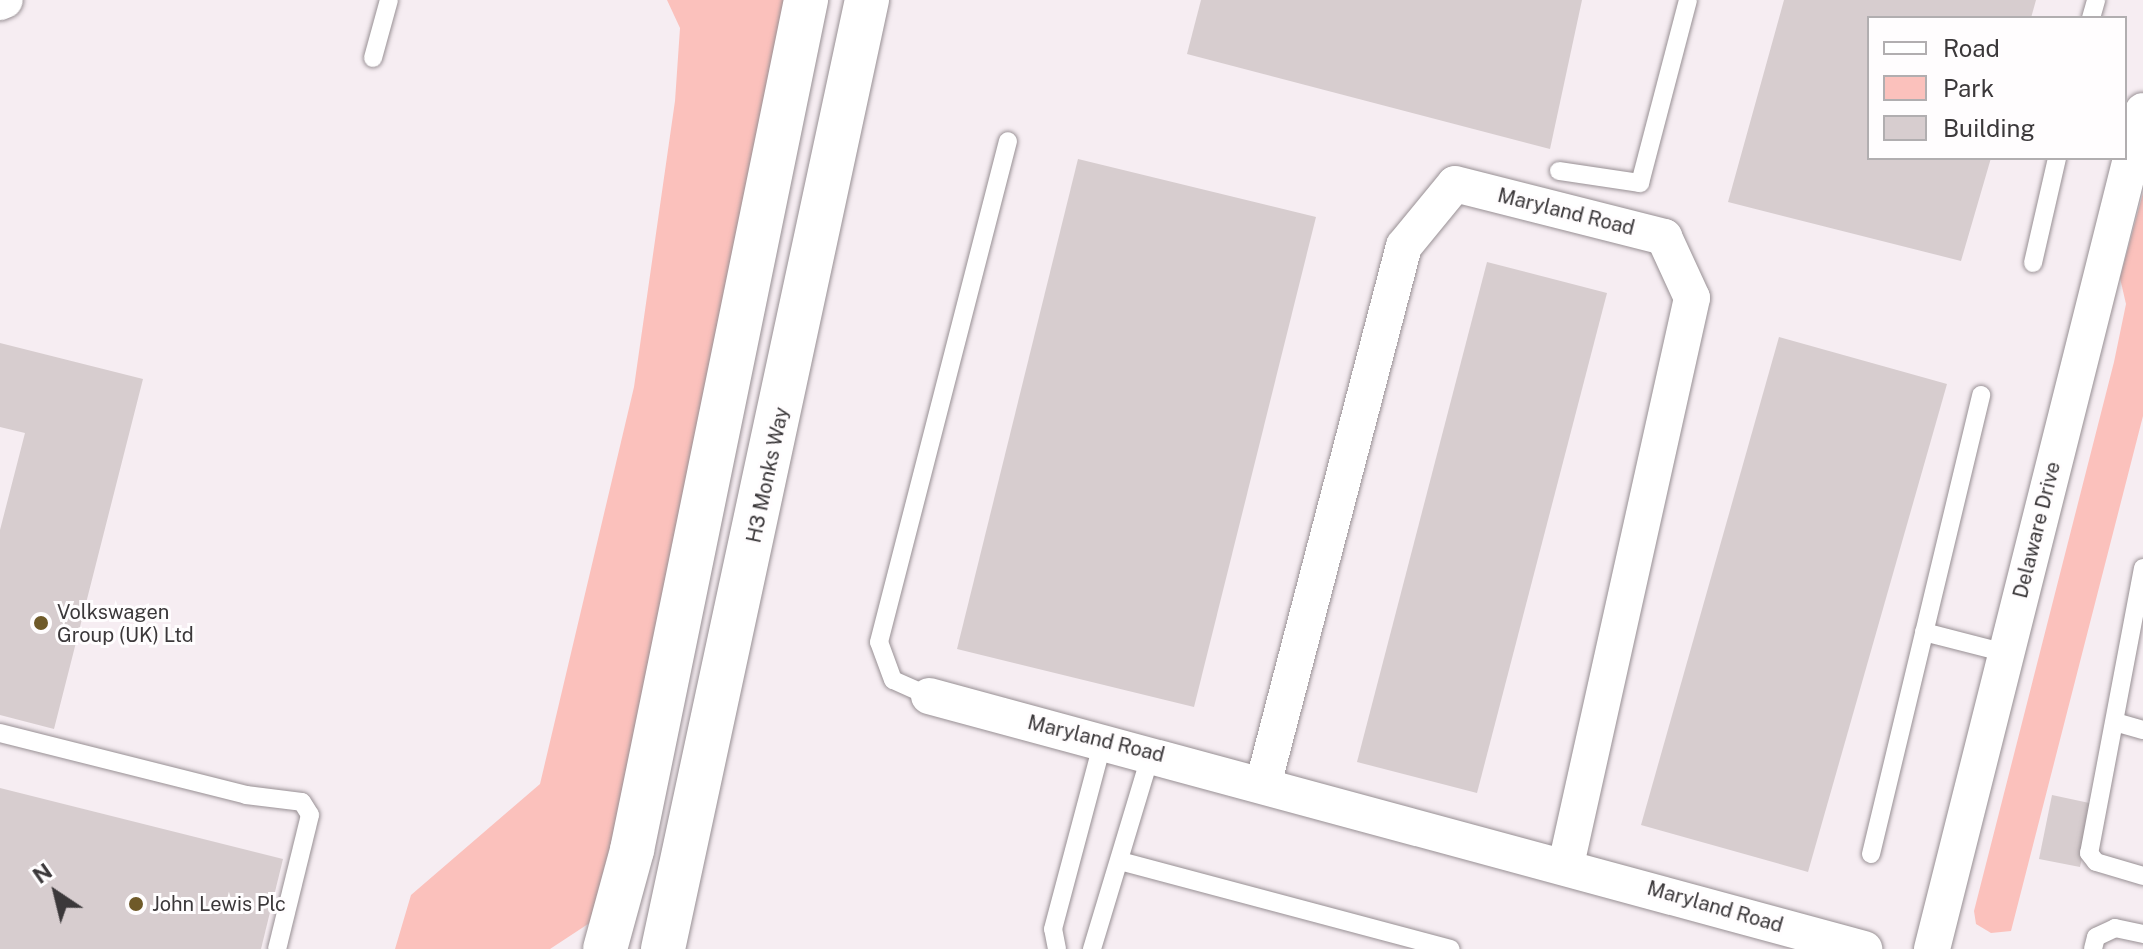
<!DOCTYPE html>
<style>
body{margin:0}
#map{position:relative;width:2143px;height:949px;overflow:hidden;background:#f6edf2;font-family:"Public Sans",sans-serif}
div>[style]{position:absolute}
.green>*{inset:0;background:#fbc1bc}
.building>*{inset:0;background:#d7cdcf}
.roads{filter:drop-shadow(0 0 2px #989094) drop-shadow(0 0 2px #989094)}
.lane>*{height:18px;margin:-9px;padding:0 9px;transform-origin:9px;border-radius:9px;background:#fff}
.street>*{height:36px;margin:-18px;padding:0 18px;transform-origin:18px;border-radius:18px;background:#fff}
.primary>*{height:44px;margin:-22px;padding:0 22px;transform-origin:22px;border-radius:22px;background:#fff}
.dots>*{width:22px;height:22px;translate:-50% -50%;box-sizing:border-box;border:4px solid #fffdfe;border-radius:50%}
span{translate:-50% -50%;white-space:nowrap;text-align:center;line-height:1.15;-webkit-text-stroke:6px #fffdfe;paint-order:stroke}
.street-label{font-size:20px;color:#3b383a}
.poi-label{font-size:20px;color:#3b383a}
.left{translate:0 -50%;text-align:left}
.legend{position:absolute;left:1867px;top:16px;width:260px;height:144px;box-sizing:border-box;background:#fffdfe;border:2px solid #b1aeb0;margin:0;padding:10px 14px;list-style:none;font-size:24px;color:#3b383a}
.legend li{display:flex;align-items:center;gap:16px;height:40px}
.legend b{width:40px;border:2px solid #b1aeb0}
.north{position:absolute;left:16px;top:853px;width:80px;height:80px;-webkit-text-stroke:6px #fffdfe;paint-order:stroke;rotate:325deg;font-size:22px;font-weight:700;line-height:32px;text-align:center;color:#3b383a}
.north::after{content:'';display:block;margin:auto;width:28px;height:36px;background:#3b383a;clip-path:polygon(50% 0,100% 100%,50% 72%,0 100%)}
</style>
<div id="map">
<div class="green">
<i style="clip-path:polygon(667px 0,806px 0,617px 905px,550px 949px,395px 949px,411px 895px,540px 784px,634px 387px,675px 101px,680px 28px)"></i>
<i style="clip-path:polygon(2143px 193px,2143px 416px,2011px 931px,1991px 933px,1976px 924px,1974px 911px,2114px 362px,2126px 304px,2120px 278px)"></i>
</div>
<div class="building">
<i style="clip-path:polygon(1201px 0,1582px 0,1550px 149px,1187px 54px)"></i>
<i style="clip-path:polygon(1784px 0,2036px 0,2031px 18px,1869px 18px,1869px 158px,1991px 158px,1961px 261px,1728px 202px)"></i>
<i style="clip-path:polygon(1078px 159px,1316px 217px,1194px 707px,957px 649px)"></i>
<i style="clip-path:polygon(1487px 262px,1607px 293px,1477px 793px,1357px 762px)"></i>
<i style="clip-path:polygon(1779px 337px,1947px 384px,1808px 872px,1641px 825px)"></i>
<i style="clip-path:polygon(0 343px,143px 379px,54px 729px,0 715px,0 530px,25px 433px,0 427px)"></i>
<i style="clip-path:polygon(0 788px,283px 859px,261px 949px,0 949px)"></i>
<i style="clip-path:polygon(2052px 795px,2094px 804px,2080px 867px,2039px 859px)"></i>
</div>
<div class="roads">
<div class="lane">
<i style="left:2091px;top:18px;width:19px;rotate:-74deg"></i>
<i style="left:373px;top:58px;width:60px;rotate:-74.6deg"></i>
<i style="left:1559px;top:171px;width:82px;rotate:8.4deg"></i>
<i style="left:1640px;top:183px;width:189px;rotate:-75.3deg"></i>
<i style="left:2033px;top:263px;width:108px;rotate:-77.1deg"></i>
<i style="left:2143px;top:568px;width:290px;rotate:100.7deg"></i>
<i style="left:2089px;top:853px;width:11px;rotate:52deg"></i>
<i style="left:2096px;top:862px;width:49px;rotate:16.6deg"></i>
<i style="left:1924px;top:632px;width:85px;rotate:14.4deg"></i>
<i style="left:929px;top:696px;width:39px;rotate:-156deg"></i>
<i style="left:893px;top:680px;width:40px;rotate:-110.2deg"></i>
<i style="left:879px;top:642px;width:517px;rotate:-75.56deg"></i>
<i style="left:2115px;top:722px;width:29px;rotate:16deg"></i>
<i style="left:0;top:733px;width:254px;rotate:14.1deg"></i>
<i style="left:246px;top:795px;width:56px;rotate:7.1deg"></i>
<i style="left:302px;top:802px;width:15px;rotate:58deg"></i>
<i style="left:310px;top:815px;width:138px;rotate:103.8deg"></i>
<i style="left:1871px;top:854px;width:472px;rotate:-76.5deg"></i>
<i style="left:1120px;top:861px;width:342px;rotate:14.9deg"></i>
<i style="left:1057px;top:949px;width:20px;rotate:-101deg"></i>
<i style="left:1053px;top:929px;width:195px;rotate:-75.1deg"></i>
<i style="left:1092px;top:949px;width:205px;rotate:-73.2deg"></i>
<i style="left:2093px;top:949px;width:12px;rotate:-76deg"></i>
<i style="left:2096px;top:937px;width:21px;rotate:-25deg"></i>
<i style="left:2115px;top:928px;width:29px;rotate:12deg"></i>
</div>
<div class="street">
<i style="left:0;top:2px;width:5px;rotate:-22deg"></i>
<i style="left:929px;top:696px;width:969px;rotate:15.14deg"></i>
<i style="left:1264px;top:781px;width:553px;rotate:-75.34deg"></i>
<i style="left:1404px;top:246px;width:80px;rotate:-50.6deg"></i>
<i style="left:1455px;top:184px;width:216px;rotate:14.2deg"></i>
<i style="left:1664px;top:237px;width:67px;rotate:65.3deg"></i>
<i style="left:1692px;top:298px;width:581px;rotate:102.53deg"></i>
<i style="left:1932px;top:949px;width:864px;rotate:-75.87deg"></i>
</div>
<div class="primary">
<i style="left:605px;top:949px;width:103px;rotate:-74.7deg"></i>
<i style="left:632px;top:850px;width:868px;rotate:-78.43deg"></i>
<i style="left:663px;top:949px;width:971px;rotate:-77.87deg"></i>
</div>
</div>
<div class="dots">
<i style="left:41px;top:623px;background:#6f5a29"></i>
<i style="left:136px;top:904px;background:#6f5a29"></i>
</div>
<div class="street-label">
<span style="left:1566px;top:212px;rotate:14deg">Maryland Road</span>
<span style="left:768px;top:475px;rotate:-78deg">H3 Monks Way</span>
<span style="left:2037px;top:530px;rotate:-76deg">Delaware Drive</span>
<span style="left:1096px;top:739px;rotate:14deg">Maryland Road</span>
<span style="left:1715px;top:907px;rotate:16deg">Maryland Road</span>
</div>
<div class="poi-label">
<span class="left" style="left:57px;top:624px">Volkswagen<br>Group (UK) Ltd</span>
<span class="left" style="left:152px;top:904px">John Lewis Plc</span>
</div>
<ul class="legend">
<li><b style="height:10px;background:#fff"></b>Road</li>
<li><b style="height:22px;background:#fbc1bc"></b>Park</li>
<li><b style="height:22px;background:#d7cdcf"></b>Building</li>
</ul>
<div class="north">N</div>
</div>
